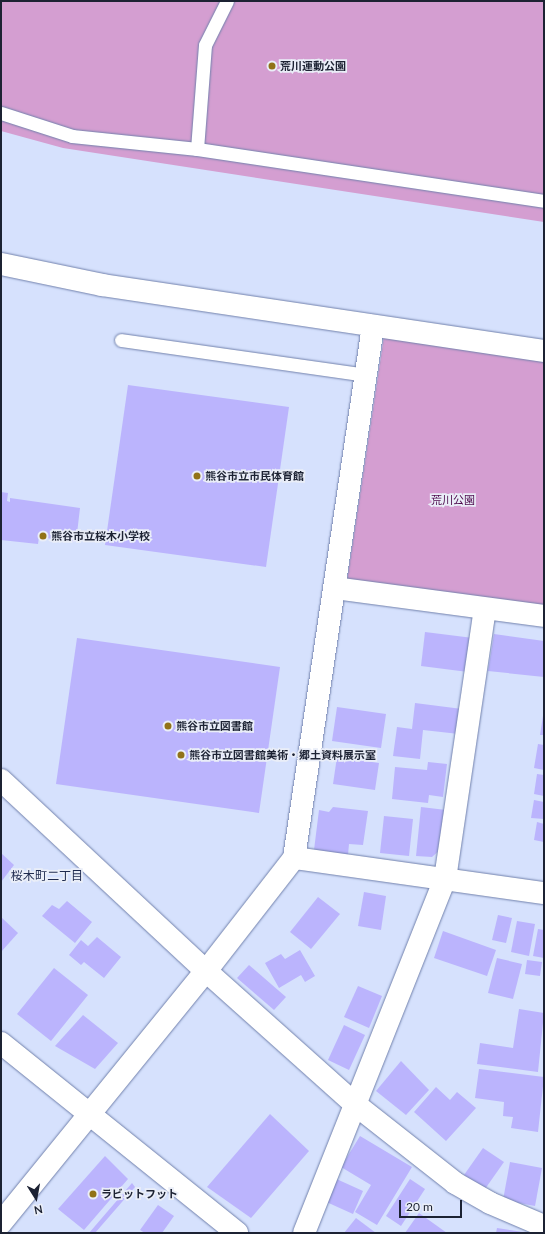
<!DOCTYPE html>
<meta charset="utf-8">
<style>
body{margin:0}
#map{position:relative;width:545px;height:1234px;overflow:hidden;background:#d6e1fd;font-family:Lato,"Noto Sans JP",sans-serif}
div>[style]{position:absolute}
.green>*{inset:0;background:#d49ed1}
.building>*{inset:0;background:#bbb4fd}
.roads{filter:drop-shadow(0 0 1px #7181ac) drop-shadow(0 0 1px #7181ac)}
.service>*{height:13px;margin:-6.5px;padding:0 6.5px;transform-origin:6.5px;border-radius:6.5px;background:#fff}
.minor>*{height:22px;margin:-11px;padding:0 11px;transform-origin:11px;border-radius:11px;background:#fff}
.tertiary>*{height:22px;margin:-11px;padding:0 11px;transform-origin:11px;border-radius:11px;background:#fff}
.dots>*{width:11px;height:11px;translate:-50% -50%;box-sizing:border-box;border:2px solid #eaeef8;border-radius:50%}
span{translate:-50% -50%;white-space:nowrap;text-align:center;line-height:1.15;-webkit-text-stroke:3.5px #eaeef8;paint-order:stroke}
.poi-label{font-size:11px;color:#1c2233;font-weight:700}
.left{translate:0 -50%;text-align:left}
.park-label{font-size:11px;color:#4b074b}
.neighbourhood-label{font-size:12px;color:#1e2a4e}
.frame{position:absolute;inset:0;border:2px solid #1c2233;pointer-events:none}
.north{position:absolute;left:16px;top:1178px;width:40px;height:40px;-webkit-text-stroke:3px #eaeef8;paint-order:stroke;rotate:169deg;font-size:11px;font-weight:700;line-height:16px;text-align:center;color:#1c2233}
.north::after{content:'';display:block;margin:auto;width:14px;height:18px;background:#1c2233;clip-path:polygon(50% 0,100% 100%,50% 72%,0 100%)}
.scale{position:absolute;left:399px;top:1200px;width:63px;height:18px;box-sizing:border-box;border:2px solid #1c2233;border-top:0;padding-left:5px;font-size:12px;line-height:14px;white-space:nowrap;color:#1c2233;-webkit-text-stroke:3px #eaeef8;paint-order:stroke}
</style>
<div id="map">
<div class="green">
<i style="clip-path:polygon(1px 1px,544px 1px,544px 222px,63px 148px,1px 131px)"></i>
<i style="clip-path:polygon(384px 336px,544px 360px,544px 607px,347px 581px)"></i>
</div>
<div class="building">
<i style="clip-path:polygon(128px 385px,289px 407px,266px 567px,105px 545px)"></i>
<i style="clip-path:polygon(1px 492px,8px 493px,7px 501px,10px 502px,10px 498px,80px 508px,76px 542px,39px 537px,38px 544px,1px 540px)"></i>
<i style="clip-path:polygon(425px 632px,473px 638px,468px 672px,421px 666px)"></i>
<i style="clip-path:polygon(494px 634px,544px 641px,544px 677px,488px 671px)"></i>
<i style="clip-path:polygon(77px 638px,280px 667px,259px 813px,56px 784px)"></i>
<i style="clip-path:polygon(415px 703px,462px 709px,459px 734px,423px 730px,420px 759px,393px 756px,397px 727px,412px 729px)"></i>
<i style="clip-path:polygon(337px 707px,386px 714px,381px 748px,332px 741px)"></i>
<i style="clip-path:polygon(543px 716px,544px 716px,544px 735px,540px 735px)"></i>
<i style="clip-path:polygon(538px 744px,544px 745px,544px 770px,534px 768px)"></i>
<i style="clip-path:polygon(337px 757px,379px 763px,375px 790px,333px 784px)"></i>
<i style="clip-path:polygon(428px 762px,447px 764px,443px 797px,429px 795px,428px 803px,392px 799px,395px 767px,427px 770px)"></i>
<i style="clip-path:polygon(537px 774px,544px 775px,544px 796px,534px 794px)"></i>
<i style="clip-path:polygon(534px 800px,544px 802px,544px 819px,531px 818px)"></i>
<i style="clip-path:polygon(333px 807px,368px 811px,363px 845px,349px 844px,348px 855px,314px 850px,319px 810px,329px 812px)"></i>
<i style="clip-path:polygon(421px 807px,446px 810px,442px 848px,432px 857px,416px 856px)"></i>
<i style="clip-path:polygon(384px 816px,413px 819px,409px 856px,380px 853px)"></i>
<i style="clip-path:polygon(537px 822px,544px 824px,544px 842px,534px 840px)"></i>
<i style="clip-path:polygon(1px 853px,14px 865px,1px 882px)"></i>
<i style="clip-path:polygon(364px 892px,386px 896px,381px 930px,358px 926px)"></i>
<i style="clip-path:polygon(318px 897px,340px 914px,311px 949px,290px 932px)"></i>
<i style="clip-path:polygon(67px 901px,92px 922px,75px 943px,42px 916px,52px 905px,59px 909px)"></i>
<i style="clip-path:polygon(498px 915px,512px 918px,506px 943px,492px 940px)"></i>
<i style="clip-path:polygon(1px 917px,18px 933px,1px 952px)"></i>
<i style="clip-path:polygon(517px 921px,535px 924px,529px 956px,511px 952px)"></i>
<i style="clip-path:polygon(538px 929px,544px 930px,544px 958px,533px 956px)"></i>
<i style="clip-path:polygon(443px 931px,496px 950px,487px 976px,434px 958px)"></i>
<i style="clip-path:polygon(97px 937px,121px 957px,104px 978px,84px 962px,81px 965px,69px 955px,81px 940px,88px 946px)"></i>
<i style="clip-path:polygon(300px 950px,315px 976px,305px 982px,301px 975px,279px 988px,265px 963px,281px 954px,285px 959px)"></i>
<i style="clip-path:polygon(497px 958px,522px 964px,513px 999px,488px 993px)"></i>
<i style="clip-path:polygon(527px 960px,542px 962px,540px 976px,525px 974px)"></i>
<i style="clip-path:polygon(249px 965px,286px 997px,274px 1010px,237px 978px)"></i>
<i style="clip-path:polygon(54px 968px,88px 995px,51px 1041px,17px 1014px)"></i>
<i style="clip-path:polygon(358px 986px,382px 996px,369px 1028px,344px 1017px)"></i>
<i style="clip-path:polygon(519px 1009px,544px 1013px,538px 1072px,477px 1064px,480px 1043px,513px 1048px)"></i>
<i style="clip-path:polygon(83px 1015px,118px 1043px,95px 1069px,55px 1046px)"></i>
<i style="clip-path:polygon(344px 1025px,365px 1035px,349px 1070px,328px 1060px)"></i>
<i style="clip-path:polygon(401px 1061px,429px 1090px,406px 1115px,376px 1091px)"></i>
<i style="clip-path:polygon(479px 1069px,544px 1077px,538px 1132px,511px 1128px,513px 1117px,503px 1116px,504px 1102px,475px 1098px)"></i>
<i style="clip-path:polygon(436px 1087px,450px 1100px,457px 1092px,476px 1108px,446px 1141px,414px 1112px)"></i>
<i style="clip-path:polygon(270px 1114px,309px 1151px,251px 1218px,207px 1187px)"></i>
<i style="clip-path:polygon(360px 1136px,412px 1167px,377px 1225px,355px 1212px,371px 1185px,341px 1167px)"></i>
<i style="clip-path:polygon(483px 1148px,504px 1162px,485px 1189px,464px 1175px)"></i>
<i style="clip-path:polygon(105px 1156px,128px 1179px,84px 1230px,58px 1209px)"></i>
<i style="clip-path:polygon(510px 1162px,542px 1168px,535px 1206px,503px 1200px)"></i>
<i style="clip-path:polygon(332px 1177px,363px 1191px,353px 1214px,322px 1200px)"></i>
<i style="clip-path:polygon(410px 1179px,425px 1189px,401px 1226px,386px 1216px)"></i>
<i style="clip-path:polygon(132px 1183px,135px 1187px,95px 1233px,89px 1233px)"></i>
<i style="clip-path:polygon(158px 1205px,174px 1216px,162px 1233px,145px 1233px,140px 1230px)"></i>
<i style="clip-path:polygon(419px 1213px,447px 1233px,405px 1233px)"></i>
<i style="clip-path:polygon(356px 1218px,376px 1233px,344px 1233px)"></i>
<i style="clip-path:polygon(497px 1228px,523px 1232px,523px 1233px,496px 1233px)"></i>
</div>
<div class="roads">
<div class="service">
<i style="left:1px;top:113px;width:75px;rotate:17.9deg"></i>
<i style="left:72px;top:136px;width:126px;rotate:5.9deg"></i>
<i style="left:197px;top:149px;width:351px;rotate:8.5deg"></i>
<i style="left:197px;top:149px;width:104px;rotate:-85.6deg"></i>
<i style="left:205px;top:45px;width:49px;rotate:-63.4deg"></i>
<i style="left:121px;top:340px;width:247px;rotate:8.1deg"></i>
</div>
<div class="minor">
<i style="left:1px;top:264px;width:103px;rotate:11.7deg"></i>
<i style="left:102px;top:285px;width:447px;rotate:8.5deg"></i>
<i style="left:335px;top:588px;width:211px;rotate:7.6deg"></i>
<i style="left:1px;top:780px;width:280px;rotate:43deg"></i>
<i style="left:206px;top:971px;width:201px;rotate:41.8deg"></i>
<i style="left:356px;top:1105px;width:126px;rotate:38.2deg"></i>
<i style="left:455px;top:1183px;width:40px;rotate:29.7deg"></i>
<i style="left:490px;top:1203px;width:59px;rotate:23.1deg"></i>
<i style="left:304px;top:1233px;width:381px;rotate:-68.3deg"></i>
<i style="left:445px;top:879px;width:273px;rotate:-81.6deg"></i>
</div>
<div class="tertiary">
<i style="left:294px;top:858px;width:252px;rotate:8deg"></i>
<i style="left:1px;top:1043px;width:303px;rotate:38.8deg"></i>
<i style="left:1px;top:1223px;width:325px;rotate:-50.9deg"></i>
<i style="left:206px;top:971px;width:143px;rotate:-52.1deg"></i>
<i style="left:294px;top:858px;width:538px;rotate:-81.55deg"></i>
</div>
</div>
<div class="dots">
<i style="left:272px;top:66px;background:#917218"></i>
<i style="left:197px;top:476px;background:#917218"></i>
<i style="left:43px;top:536px;background:#917218"></i>
<i style="left:168px;top:726px;background:#917218"></i>
<i style="left:181px;top:755px;background:#917218"></i>
<i style="left:93px;top:1194px;background:#917218"></i>
</div>
<div class="poi-label">
<span class="left" style="left:280px;top:66px">荒川運動公園</span>
<span class="left" style="left:205px;top:476px">熊谷市立市民体育館</span>
<span class="left" style="left:51px;top:536px">熊谷市立桜木小学校</span>
<span class="left" style="left:176px;top:726px">熊谷市立図書館</span>
<span class="left" style="left:189px;top:755px">熊谷市立図書館美術・郷土資料展示室</span>
<span class="left" style="left:101px;top:1194px">ラビットフット</span>
</div>
<div class="park-label">
<span style="left:453px;top:500px">荒川公園</span>
</div>
<div class="neighbourhood-label">
<span style="left:47px;top:876px">桜木町二丁目</span>
</div>
<div class="frame"></div>
<div class="north">N</div>
<div class="scale">20 m</div>
</div>
